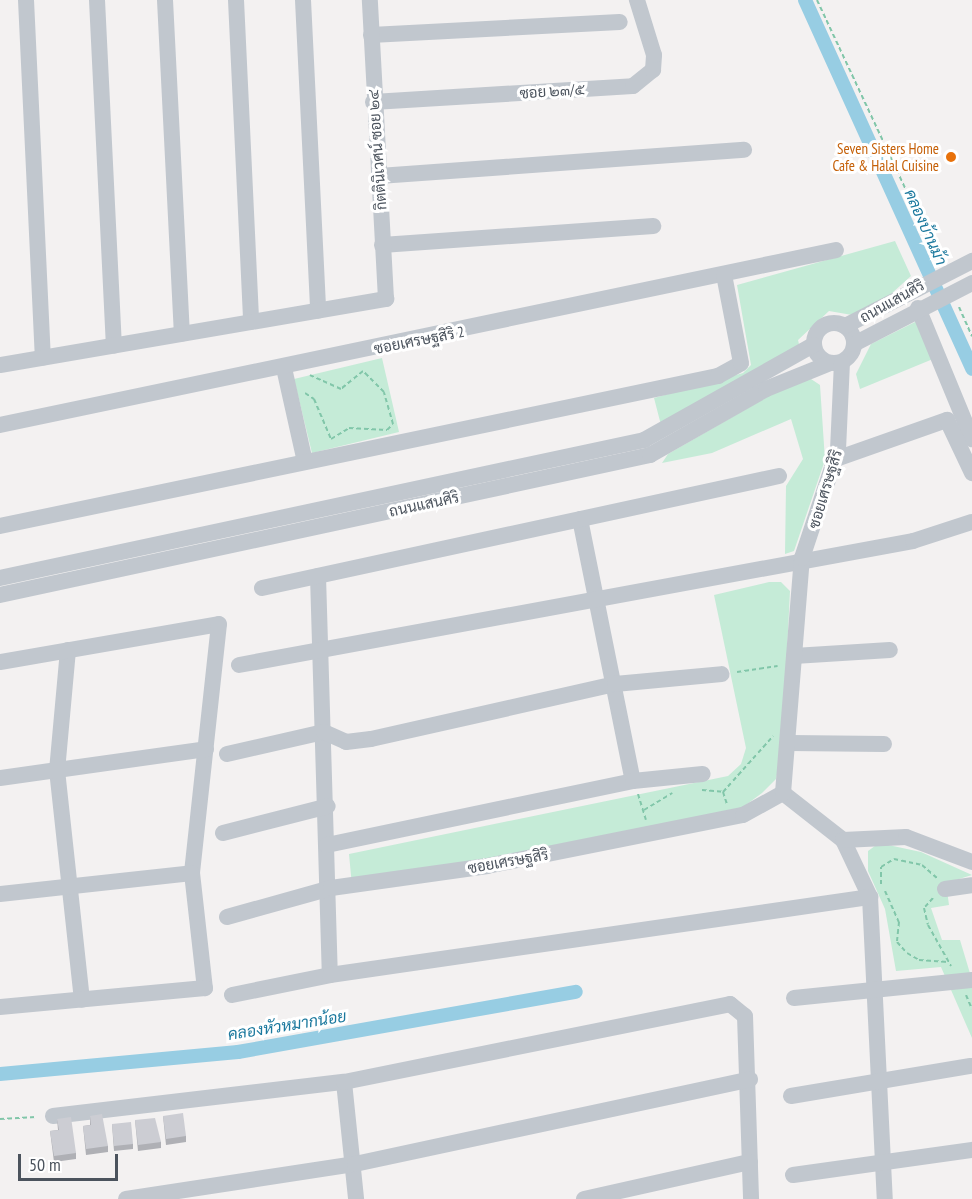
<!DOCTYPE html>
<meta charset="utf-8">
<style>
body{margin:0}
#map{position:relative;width:972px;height:1199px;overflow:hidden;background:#f3f1f1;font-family:"PT Sans Narrow",Sarabun,sans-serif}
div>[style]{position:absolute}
.green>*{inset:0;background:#c5ebd7}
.canal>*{height:14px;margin:-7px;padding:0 7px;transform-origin:7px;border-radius:7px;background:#97cde3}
.path>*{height:2px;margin-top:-1px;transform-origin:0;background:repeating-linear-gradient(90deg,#81c6a9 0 4.5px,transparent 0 7.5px)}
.street>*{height:16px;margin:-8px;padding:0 8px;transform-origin:8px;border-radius:8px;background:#c1c7ce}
.street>.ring{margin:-8px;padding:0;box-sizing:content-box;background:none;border:16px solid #c1c7ce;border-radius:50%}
.wall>*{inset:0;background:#afb0b5}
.building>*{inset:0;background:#cccdd3}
.dots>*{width:16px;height:16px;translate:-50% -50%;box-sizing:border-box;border:3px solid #fff;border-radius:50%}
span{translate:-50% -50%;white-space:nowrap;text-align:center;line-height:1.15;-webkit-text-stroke:6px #fff;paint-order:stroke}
.street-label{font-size:15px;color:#4b535d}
.food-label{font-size:15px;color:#c56008}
.right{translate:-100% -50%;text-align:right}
.water-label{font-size:16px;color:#1c799e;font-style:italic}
.scale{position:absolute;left:18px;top:1154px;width:100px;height:27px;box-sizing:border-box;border:3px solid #4b535d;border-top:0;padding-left:8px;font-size:18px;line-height:21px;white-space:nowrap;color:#4b535d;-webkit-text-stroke:4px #fff;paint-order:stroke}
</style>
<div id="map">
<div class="green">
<i style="clip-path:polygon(895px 241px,911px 276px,891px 294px,852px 315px,829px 311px,798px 340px,800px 348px,661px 425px,654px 398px,743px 373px,751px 365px,737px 285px)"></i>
<i style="clip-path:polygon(917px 321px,933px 359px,860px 389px,856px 374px,871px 344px)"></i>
<i style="clip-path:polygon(382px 358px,399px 432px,312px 453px,294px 379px)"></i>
<i style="clip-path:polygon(811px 379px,820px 385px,825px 460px,794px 551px,785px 554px,786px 486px,803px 459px,791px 419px,712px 453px,662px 463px,668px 454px,795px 381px)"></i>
<i style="clip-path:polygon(769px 582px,781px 582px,790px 591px,782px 752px,776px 779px,762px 793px,739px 810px,352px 886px,349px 854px,728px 776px,741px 764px,746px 748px,714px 595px)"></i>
<i style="clip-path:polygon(879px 843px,921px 852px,972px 875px,946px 883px,949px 905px,931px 908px,942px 940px,960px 940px,972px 980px,972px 1038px,941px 967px,896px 971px,885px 909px,868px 871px,868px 851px)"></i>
</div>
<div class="canal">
<i style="left:805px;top:0;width:405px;rotate:65.6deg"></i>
<i style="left:0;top:1074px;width:239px;rotate:-5.3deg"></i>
<i style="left:238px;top:1052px;width:343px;rotate:-10.1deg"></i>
</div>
<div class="path">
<i style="left:817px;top:0;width:288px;rotate:64.9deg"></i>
<i style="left:959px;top:307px;width:32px;rotate:66deg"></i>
<i style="left:305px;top:393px;width:11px;rotate:34deg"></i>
<i style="left:314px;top:399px;width:43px;rotate:67deg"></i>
<i style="left:331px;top:439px;width:21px;rotate:-31deg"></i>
<i style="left:349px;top:428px;width:38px;rotate:3deg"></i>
<i style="left:387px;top:430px;width:8px;rotate:-45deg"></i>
<i style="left:393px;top:424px;width:33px;rotate:-106deg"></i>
<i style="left:384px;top:392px;width:30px;rotate:-135deg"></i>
<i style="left:363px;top:371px;width:28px;rotate:141deg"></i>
<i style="left:341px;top:389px;width:34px;rotate:-156deg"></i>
<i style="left:737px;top:672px;width:41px;rotate:-8.3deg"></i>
<i style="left:702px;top:790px;width:21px;rotate:5deg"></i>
<i style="left:723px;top:792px;width:13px;rotate:72deg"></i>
<i style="left:723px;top:792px;width:75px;rotate:-48.2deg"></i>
<i style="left:638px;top:794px;width:27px;rotate:73deg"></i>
<i style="left:644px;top:810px;width:33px;rotate:-31deg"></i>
<i style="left:881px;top:884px;width:17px;rotate:-90deg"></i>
<i style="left:881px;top:867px;width:15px;rotate:-32deg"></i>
<i style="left:894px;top:859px;width:29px;rotate:12deg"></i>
<i style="left:922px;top:865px;width:20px;rotate:41deg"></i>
<i style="left:885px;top:891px;width:34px;rotate:66deg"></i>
<i style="left:899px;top:922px;width:20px;rotate:96deg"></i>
<i style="left:897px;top:942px;width:15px;rotate:48deg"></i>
<i style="left:907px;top:953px;width:14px;rotate:30deg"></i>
<i style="left:919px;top:960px;width:29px;rotate:4deg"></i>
<i style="left:933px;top:898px;width:13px;rotate:132deg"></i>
<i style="left:924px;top:908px;width:17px;rotate:77deg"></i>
<i style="left:928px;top:925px;width:47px;rotate:60.7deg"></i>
<i style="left:966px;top:995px;width:15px;rotate:67deg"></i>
<i style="left:0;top:1119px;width:36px;rotate:-3deg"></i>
</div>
<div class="street">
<i style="left:26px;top:0;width:358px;rotate:87.3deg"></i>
<i style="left:97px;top:0;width:346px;rotate:87.2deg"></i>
<i style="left:165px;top:0;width:334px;rotate:87.1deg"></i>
<i style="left:236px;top:0;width:322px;rotate:87.3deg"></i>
<i style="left:303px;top:0;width:311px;rotate:87.2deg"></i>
<i style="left:371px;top:35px;width:249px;rotate:-3deg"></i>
<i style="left:373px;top:102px;width:260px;rotate:-3.5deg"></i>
<i style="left:633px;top:86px;width:26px;rotate:-39deg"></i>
<i style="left:653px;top:70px;width:15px;rotate:-86deg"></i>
<i style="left:654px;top:55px;width:58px;rotate:-107.2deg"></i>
<i style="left:379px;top:176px;width:366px;rotate:-4.1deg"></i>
<i style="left:382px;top:245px;width:272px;rotate:-4deg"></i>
<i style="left:918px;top:308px;width:142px;rotate:67.6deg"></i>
<i class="ring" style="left:814px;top:323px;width:24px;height:24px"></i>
<i style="left:845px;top:326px;width:143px;rotate:-27.1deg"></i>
<i style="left:854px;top:344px;width:133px;rotate:-27.3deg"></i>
<i style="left:0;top:365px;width:392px;rotate:-9.7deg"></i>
<i style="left:386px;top:299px;width:299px;rotate:-93.1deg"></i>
<i style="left:284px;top:368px;width:96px;rotate:77.4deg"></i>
<i style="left:0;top:425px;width:854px;rotate:-11.82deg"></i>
<i style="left:836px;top:459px;width:118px;rotate:-19.4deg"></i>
<i style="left:947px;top:420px;width:59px;rotate:64.7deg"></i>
<i style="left:580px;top:519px;width:267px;rotate:78.6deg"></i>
<i style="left:0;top:526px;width:734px;rotate:-11.8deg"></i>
<i style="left:718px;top:376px;width:26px;rotate:-29deg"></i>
<i style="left:741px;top:363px;width:90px;rotate:-100.9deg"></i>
<i style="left:318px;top:576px;width:399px;rotate:88.3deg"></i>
<i style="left:0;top:578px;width:659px;rotate:-12.09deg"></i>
<i style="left:644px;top:440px;width:194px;rotate:-29.3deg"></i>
<i style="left:262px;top:588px;width:529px;rotate:-12.22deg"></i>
<i style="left:0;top:595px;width:665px;rotate:-12.15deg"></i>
<i style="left:650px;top:455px;width:133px;rotate:-29.6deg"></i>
<i style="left:766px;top:389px;width:69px;rotate:-22.1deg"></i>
<i style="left:68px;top:650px;width:121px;rotate:95.2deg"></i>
<i style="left:57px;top:770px;width:231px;rotate:83.8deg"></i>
<i style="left:794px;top:656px;width:96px;rotate:-3.6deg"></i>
<i style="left:0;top:662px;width:222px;rotate:-9.8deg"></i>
<i style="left:219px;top:624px;width:250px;rotate:96.2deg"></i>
<i style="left:192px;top:873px;width:116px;rotate:83.6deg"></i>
<i style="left:205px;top:988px;width:206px;rotate:174.7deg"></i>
<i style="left:239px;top:665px;width:685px;rotate:-10.42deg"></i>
<i style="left:913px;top:541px;width:62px;rotate:-17.9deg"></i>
<i style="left:790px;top:743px;width:94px;rotate:0.6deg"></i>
<i style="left:227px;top:754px;width:99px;rotate:-12.8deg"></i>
<i style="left:324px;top:732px;width:24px;rotate:24deg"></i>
<i style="left:346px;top:742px;width:25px;rotate:-7deg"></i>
<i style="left:371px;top:739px;width:250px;rotate:-12.7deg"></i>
<i style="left:615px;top:684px;width:107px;rotate:-5.3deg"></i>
<i style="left:0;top:778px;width:208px;rotate:-8deg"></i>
<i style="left:783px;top:793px;width:76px;rotate:38.1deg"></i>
<i style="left:843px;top:840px;width:63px;rotate:64.7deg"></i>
<i style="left:870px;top:897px;width:302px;rotate:87.2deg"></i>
<i style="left:223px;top:833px;width:108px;rotate:-14.4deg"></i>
<i style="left:843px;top:840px;width:63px;rotate:-2.7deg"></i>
<i style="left:906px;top:837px;width:71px;rotate:20.7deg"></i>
<i style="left:327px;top:845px;width:313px;rotate:-11.8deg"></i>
<i style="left:633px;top:781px;width:70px;rotate:-5.7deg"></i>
<i style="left:945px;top:889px;width:27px;rotate:-8deg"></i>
<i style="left:0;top:894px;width:193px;rotate:-6.2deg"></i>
<i style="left:227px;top:917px;width:108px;rotate:-15.6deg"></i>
<i style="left:331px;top:888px;width:158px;rotate:-8deg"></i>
<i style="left:487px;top:866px;width:261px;rotate:-11.3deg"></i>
<i style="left:743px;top:815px;width:46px;rotate:-28.8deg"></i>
<i style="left:783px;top:793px;width:236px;rotate:-85.4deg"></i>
<i style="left:802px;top:558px;width:114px;rotate:-71.6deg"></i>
<i style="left:838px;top:450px;width:88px;rotate:-87.4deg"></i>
<i style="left:232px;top:995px;width:100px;rotate:-11.5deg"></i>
<i style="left:330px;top:975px;width:546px;rotate:-8.22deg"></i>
<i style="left:794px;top:998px;width:179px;rotate:-5.8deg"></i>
<i style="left:344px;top:1082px;width:118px;rotate:84.1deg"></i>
<i style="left:791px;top:1096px;width:182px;rotate:-9.5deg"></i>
<i style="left:53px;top:1116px;width:293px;rotate:-6.7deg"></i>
<i style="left:344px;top:1082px;width:394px;rotate:-11.4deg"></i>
<i style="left:730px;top:1004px;width:19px;rotate:39deg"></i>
<i style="left:745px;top:1016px;width:183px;rotate:88.1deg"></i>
<i style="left:793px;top:1175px;width:181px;rotate:-8deg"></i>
<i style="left:126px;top:1199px;width:232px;rotate:-8.7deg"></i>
<i style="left:355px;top:1164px;width:404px;rotate:-12.1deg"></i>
<i style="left:584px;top:1199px;width:170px;rotate:-12.6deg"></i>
</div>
<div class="wall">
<i style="clip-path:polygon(90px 1116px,108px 1146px,108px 1152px,86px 1155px,83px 1126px,90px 1125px)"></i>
<i style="clip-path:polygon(163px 1116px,186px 1136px,186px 1142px,166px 1145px)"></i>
<i style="clip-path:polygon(57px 1119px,76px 1153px,76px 1159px,54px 1162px,50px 1131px,58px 1130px)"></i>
<i style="clip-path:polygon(135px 1120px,161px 1142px,161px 1148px,138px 1151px)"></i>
<i style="clip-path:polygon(112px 1124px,133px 1144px,133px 1149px,114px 1151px)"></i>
</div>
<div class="building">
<i style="clip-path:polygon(183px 1113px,186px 1136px,166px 1139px,163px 1116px)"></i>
<i style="clip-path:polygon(102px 1114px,108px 1146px,86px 1149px,83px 1126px,91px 1125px,90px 1116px)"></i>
<i style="clip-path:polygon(71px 1117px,76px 1153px,54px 1156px,50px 1131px,59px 1130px,57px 1119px)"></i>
<i style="clip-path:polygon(155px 1118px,161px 1142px,138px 1145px,135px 1120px)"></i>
<i style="clip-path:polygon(131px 1122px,133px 1144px,114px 1146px,112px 1124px)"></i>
</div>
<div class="dots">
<i style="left:951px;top:157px;background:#e8710a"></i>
</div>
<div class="street-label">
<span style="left:552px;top:91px;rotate:-4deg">ซอย ๒๓/๕</span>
<span style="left:377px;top:150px;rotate:-94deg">กิตตินิเวศน์ ซอย ๒๔</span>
<span style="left:892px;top:301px;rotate:-29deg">ถนนแสนศิริ</span>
<span style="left:419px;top:340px;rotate:-11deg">ซอยเศรษฐสิริ 2</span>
<span style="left:825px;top:489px;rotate:-73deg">ซอยเศรษฐสิริ</span>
<span style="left:424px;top:504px;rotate:-12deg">ถนนแสนศิริ</span>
<span style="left:508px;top:861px;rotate:-10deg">ซอยเศรษฐสิริ</span>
</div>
<div class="food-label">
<span class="right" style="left:939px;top:157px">Seven Sisters Home<br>Cafe &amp; Halal Cuisine</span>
</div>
<div class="water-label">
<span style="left:926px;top:227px;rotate:66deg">คลองบ้านม้า</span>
<span style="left:287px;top:1025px;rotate:-9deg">คลองหัวหมากน้อย</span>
</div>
<div class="scale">50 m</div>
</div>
